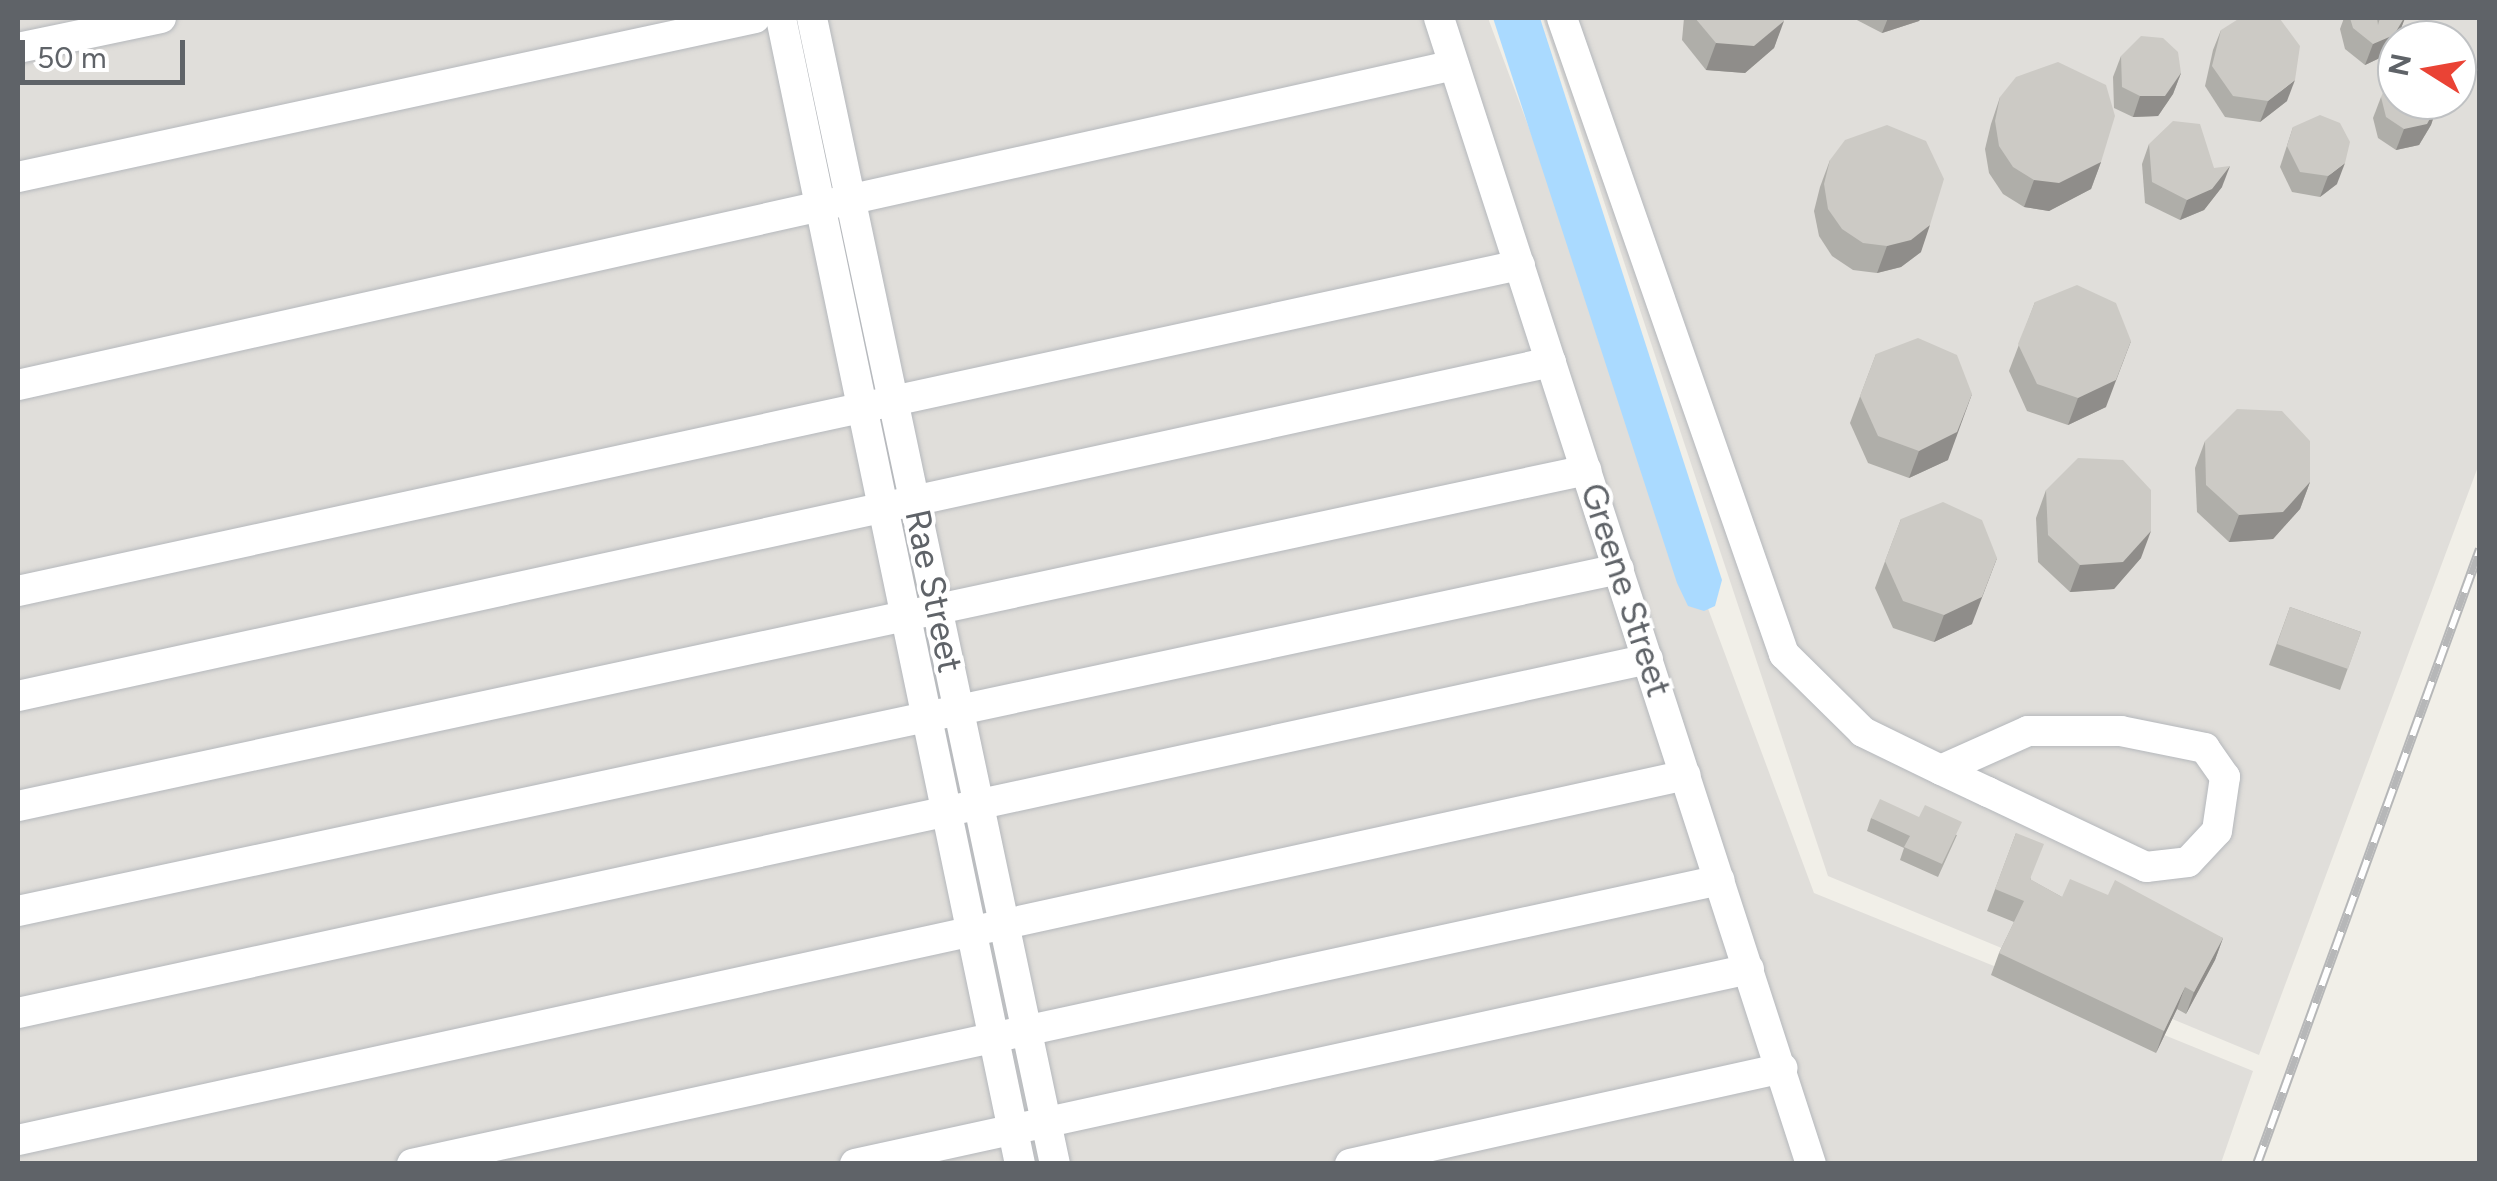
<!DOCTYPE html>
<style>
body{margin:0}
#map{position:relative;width:2497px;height:1181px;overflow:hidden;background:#f1efe8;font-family:Figtree,sans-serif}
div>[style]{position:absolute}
.industrial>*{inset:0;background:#e0deda}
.water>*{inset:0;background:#aadaff}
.roads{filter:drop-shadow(0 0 2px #b5b8bc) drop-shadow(0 0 2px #b5b8bc)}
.minor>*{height:30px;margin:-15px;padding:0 15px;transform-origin:15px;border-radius:15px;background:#fff}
.rail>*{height:10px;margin-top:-5px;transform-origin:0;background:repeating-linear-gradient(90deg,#fff 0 19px,#b6b7b8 0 38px);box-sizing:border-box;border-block:2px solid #b6b7b8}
.wall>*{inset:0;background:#afaea9}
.shaded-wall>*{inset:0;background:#8f8d8a}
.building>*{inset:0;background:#cccac5}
span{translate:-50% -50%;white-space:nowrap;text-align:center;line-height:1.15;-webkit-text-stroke:8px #fff;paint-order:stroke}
.street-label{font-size:35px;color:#5f6368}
.frame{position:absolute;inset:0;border:20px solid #5f6368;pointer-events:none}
.north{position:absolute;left:2377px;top:20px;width:100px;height:100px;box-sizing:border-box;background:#fff;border:2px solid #bfc1c3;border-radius:50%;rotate:281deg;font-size:28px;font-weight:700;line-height:40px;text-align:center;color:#5f6368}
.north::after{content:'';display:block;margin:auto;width:35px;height:45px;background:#ea4335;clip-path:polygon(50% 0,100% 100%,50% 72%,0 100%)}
.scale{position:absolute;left:20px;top:40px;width:165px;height:45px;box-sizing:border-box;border:5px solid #5f6368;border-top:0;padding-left:12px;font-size:30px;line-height:35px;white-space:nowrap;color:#5f6368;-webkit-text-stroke:8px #fff;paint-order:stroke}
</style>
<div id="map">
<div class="industrial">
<i style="clip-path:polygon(18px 18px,1488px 18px,1814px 893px,2253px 1071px,2221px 1163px,18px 1163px)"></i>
<i style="clip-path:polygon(evenodd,1543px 18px,2479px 18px,2479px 464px,2259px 1055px,1828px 876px,1543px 18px,2397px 40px,2457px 40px,2457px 100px,2397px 100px,2397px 40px)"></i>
</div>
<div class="water">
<i style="clip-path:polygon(1493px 18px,1540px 18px,1722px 580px,1715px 606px,1704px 611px,1688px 606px,1677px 583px)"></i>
</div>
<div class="roads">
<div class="minor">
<i style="left:781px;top:18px;width:1171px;rotate:78.22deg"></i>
<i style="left:812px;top:18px;width:1171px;rotate:78.03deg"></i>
<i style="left:1439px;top:18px;width:1205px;rotate:72.02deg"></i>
<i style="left:1562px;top:18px;width:674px;rotate:70.76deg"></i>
<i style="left:1784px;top:654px;width:111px;rotate:44.6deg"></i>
<i style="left:1863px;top:732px;width:87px;rotate:26deg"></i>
<i style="left:1941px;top:770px;width:52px;rotate:25.1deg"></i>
<i style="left:1988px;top:792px;width:175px;rotate:25.4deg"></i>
<i style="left:2146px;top:867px;width:42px;rotate:-6.8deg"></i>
<i style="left:2188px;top:862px;width:42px;rotate:-46.9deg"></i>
<i style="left:2217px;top:831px;width:55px;rotate:-81.6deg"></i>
<i style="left:2225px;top:777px;width:35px;rotate:-125deg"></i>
<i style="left:2205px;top:748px;width:86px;rotate:-168.6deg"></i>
<i style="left:2121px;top:731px;width:93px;rotate:180deg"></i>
<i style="left:2028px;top:731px;width:95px;rotate:155.9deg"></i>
<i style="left:18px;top:48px;width:146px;rotate:-11.8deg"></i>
<i style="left:18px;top:177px;width:754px;rotate:-12.17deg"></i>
<i style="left:18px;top:385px;width:1471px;rotate:-12.56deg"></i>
<i style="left:18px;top:591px;width:1537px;rotate:-12.25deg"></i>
<i style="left:18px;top:696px;width:1569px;rotate:-12.29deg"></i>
<i style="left:18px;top:806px;width:1604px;rotate:-12.09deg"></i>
<i style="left:18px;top:911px;width:1637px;rotate:-12.06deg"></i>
<i style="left:18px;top:1013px;width:1668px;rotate:-12.25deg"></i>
<i style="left:18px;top:1140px;width:1707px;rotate:-12.34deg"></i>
<i style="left:412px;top:1164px;width:1338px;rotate:-12.25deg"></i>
<i style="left:855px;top:1164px;width:915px;rotate:-12.3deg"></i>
<i style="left:1350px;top:1164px;width:443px;rotate:-12.5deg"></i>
</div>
</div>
<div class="rail">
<i style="left:2257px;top:1164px;width:654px;rotate:-70.07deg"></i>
</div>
<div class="wall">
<i style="clip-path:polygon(1684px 18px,1784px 18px,1774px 48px,1745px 73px,1706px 70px,1682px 40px)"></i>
<i style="clip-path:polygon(1853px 18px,1921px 18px,1919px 21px,1882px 33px)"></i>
<i style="clip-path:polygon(2344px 18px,2405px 18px,2398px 36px,2386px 55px,2365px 65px,2345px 49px,2340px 29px)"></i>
<i style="clip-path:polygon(2221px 30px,2287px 101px,2260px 122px,2225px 117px,2205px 86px,2213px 50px)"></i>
<i style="clip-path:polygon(2121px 56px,2181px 73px,2173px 94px,2158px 116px,2133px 117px,2114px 108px,2113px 77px)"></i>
<i style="clip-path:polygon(2000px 97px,2101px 162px,2091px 189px,2049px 211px,2024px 207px,2003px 194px,1989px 173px,1985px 149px,1991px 124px)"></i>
<i style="clip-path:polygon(2381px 97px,2438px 104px,2431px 125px,2419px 145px,2396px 150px,2378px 138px,2373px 118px)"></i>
<i style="clip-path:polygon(2293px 127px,2337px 184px,2320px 197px,2292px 192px,2280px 167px)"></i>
<i style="clip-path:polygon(2149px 144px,2214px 168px,2222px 187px,2204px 210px,2180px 220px,2145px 203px,2142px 164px)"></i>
<i style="clip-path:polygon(1830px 160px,1921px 252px,1901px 267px,1877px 273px,1853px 270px,1832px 256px,1819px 236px,1814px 211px,1820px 187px)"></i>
<i style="clip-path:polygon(2035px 302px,2106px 407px,2068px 425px,2027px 411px,2009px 371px)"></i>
<i style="clip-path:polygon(1876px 354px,1948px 460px,1909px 478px,1868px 463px,1850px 423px)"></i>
<i style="clip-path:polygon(2205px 441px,2310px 482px,2300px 509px,2273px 539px,2229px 542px,2197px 512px,2195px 468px)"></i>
<i style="clip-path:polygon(2046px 490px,2141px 558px,2114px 589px,2070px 592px,2038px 562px,2036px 518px)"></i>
<i style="clip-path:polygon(1901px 519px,1972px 624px,1934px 642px,1893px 628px,1875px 588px)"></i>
<i style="clip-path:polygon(2290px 607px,2361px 632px,2340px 690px,2269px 665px)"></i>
<i style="clip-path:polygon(1871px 818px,1957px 835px,1938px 877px,1900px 860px,1904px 848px,1867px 831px)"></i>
<i style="clip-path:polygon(2016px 833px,2031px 880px,2062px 897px,2108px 895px,2223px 938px,2215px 960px,2186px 1014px,2177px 1009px,2156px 1053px,1991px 975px,1999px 953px,2014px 922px,1987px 911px)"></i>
</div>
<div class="shaded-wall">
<i style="clip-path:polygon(1888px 18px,1921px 18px,1919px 21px,1882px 33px)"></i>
<i style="clip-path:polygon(2405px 18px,2398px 36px,2386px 55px,2365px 65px,2373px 44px)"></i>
<i style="clip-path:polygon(1784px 21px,1774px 48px,1745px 73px,1706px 70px,1716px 43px)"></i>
<i style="clip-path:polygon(2181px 73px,2173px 94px,2158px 116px,2133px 117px,2140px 96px)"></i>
<i style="clip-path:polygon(2295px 80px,2287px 101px,2260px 122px,2268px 101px)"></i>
<i style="clip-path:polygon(2438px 104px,2431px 125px,2419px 145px,2396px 150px,2404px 129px)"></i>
<i style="clip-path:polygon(2101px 162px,2091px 189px,2049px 211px,2024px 207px,2034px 180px)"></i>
<i style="clip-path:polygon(2345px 163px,2337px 184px,2320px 197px,2328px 176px)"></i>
<i style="clip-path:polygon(2230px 166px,2222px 187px,2204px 210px,2180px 220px,2187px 200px)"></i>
<i style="clip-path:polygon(1930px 225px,1921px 252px,1901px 267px,1877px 273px,1887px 246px)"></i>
<i style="clip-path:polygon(2131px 341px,2106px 407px,2068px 425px,2078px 398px)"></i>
<i style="clip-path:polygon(1972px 394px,1948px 460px,1909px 478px,1919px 451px)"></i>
<i style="clip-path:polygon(2310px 482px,2300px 509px,2273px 539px,2229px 542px,2239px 515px)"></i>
<i style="clip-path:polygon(2151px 531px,2141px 558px,2114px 589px,2070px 592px,2080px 565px)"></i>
<i style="clip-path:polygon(1997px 558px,1972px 624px,1934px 642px,1944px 615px)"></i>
<i style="clip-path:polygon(2223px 938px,2215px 960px,2186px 1014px,2194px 992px)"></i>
<i style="clip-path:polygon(2185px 987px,2177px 1009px,2156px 1053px,2164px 1031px)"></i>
</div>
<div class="building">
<i style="clip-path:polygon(1695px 18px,1784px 18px,1784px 21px,1754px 46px,1716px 43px)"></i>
<i style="clip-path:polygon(2240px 18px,2280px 19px,2300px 46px,2295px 80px,2268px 101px,2233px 96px,2212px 66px,2221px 30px)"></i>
<i style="clip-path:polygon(2350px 18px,2377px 18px,2378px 25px,2380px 18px,2404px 18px,2394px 35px,2373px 44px,2353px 28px)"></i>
<i style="clip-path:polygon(2141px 36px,2163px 38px,2178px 52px,2181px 73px,2165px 96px,2140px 96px,2122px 87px,2121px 56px)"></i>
<i style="clip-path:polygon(2058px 62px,2106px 85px,2115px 116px,2101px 162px,2059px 183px,2034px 180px,2013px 167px,1999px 146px,1995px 121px,2000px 97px,2016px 77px)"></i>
<i style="clip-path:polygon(2397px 76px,2397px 100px,2437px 100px,2438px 104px,2427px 124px,2404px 129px,2386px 117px,2381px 97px,2389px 79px)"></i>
<i style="clip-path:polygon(2320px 115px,2340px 123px,2350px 142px,2345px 163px,2328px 176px,2300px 172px,2287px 146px,2293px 127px)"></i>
<i style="clip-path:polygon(2173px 121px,2200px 124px,2214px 168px,2230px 166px,2212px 189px,2187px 200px,2152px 182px,2149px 144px)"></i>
<i style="clip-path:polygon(1887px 125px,1926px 141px,1944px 179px,1930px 225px,1911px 240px,1887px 246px,1863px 243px,1842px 229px,1828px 209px,1824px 184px,1830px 160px,1845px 140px)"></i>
<i style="clip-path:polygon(2077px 285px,2116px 303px,2131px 341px,2116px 380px,2078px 398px,2037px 384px,2018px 344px,2035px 302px)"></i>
<i style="clip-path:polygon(1918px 338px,1957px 355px,1972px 394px,1957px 432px,1919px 451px,1878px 436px,1860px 396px,1876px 354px)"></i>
<i style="clip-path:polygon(2237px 409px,2282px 411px,2310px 441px,2310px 482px,2283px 512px,2239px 515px,2206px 485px,2205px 441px)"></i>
<i style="clip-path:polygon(2078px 458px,2123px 460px,2151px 490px,2151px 531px,2123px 562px,2080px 565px,2048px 535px,2046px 490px)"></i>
<i style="clip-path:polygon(1943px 502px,1982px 520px,1997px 558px,1982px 597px,1944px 615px,1903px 601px,1885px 561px,1901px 519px)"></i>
<i style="clip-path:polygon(2290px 607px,2361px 632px,2348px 669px,2277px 644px)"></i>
<i style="clip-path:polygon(1880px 799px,1919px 817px,1925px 805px,1962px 822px,1942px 864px,1904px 847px,1910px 836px,1871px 818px)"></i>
<i style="clip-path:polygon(2016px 833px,2044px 844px,2030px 879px,2062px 897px,2070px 879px,2108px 895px,2115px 880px,2223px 938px,2194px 992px,2185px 987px,2164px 1031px,1999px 953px,2024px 901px,1995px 889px)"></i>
</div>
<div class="street-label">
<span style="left:1626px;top:590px;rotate:72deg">Greene Street</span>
<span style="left:934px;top:591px;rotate:78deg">Rae Street</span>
</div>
<div class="frame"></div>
<div class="north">N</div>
<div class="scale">50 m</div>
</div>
